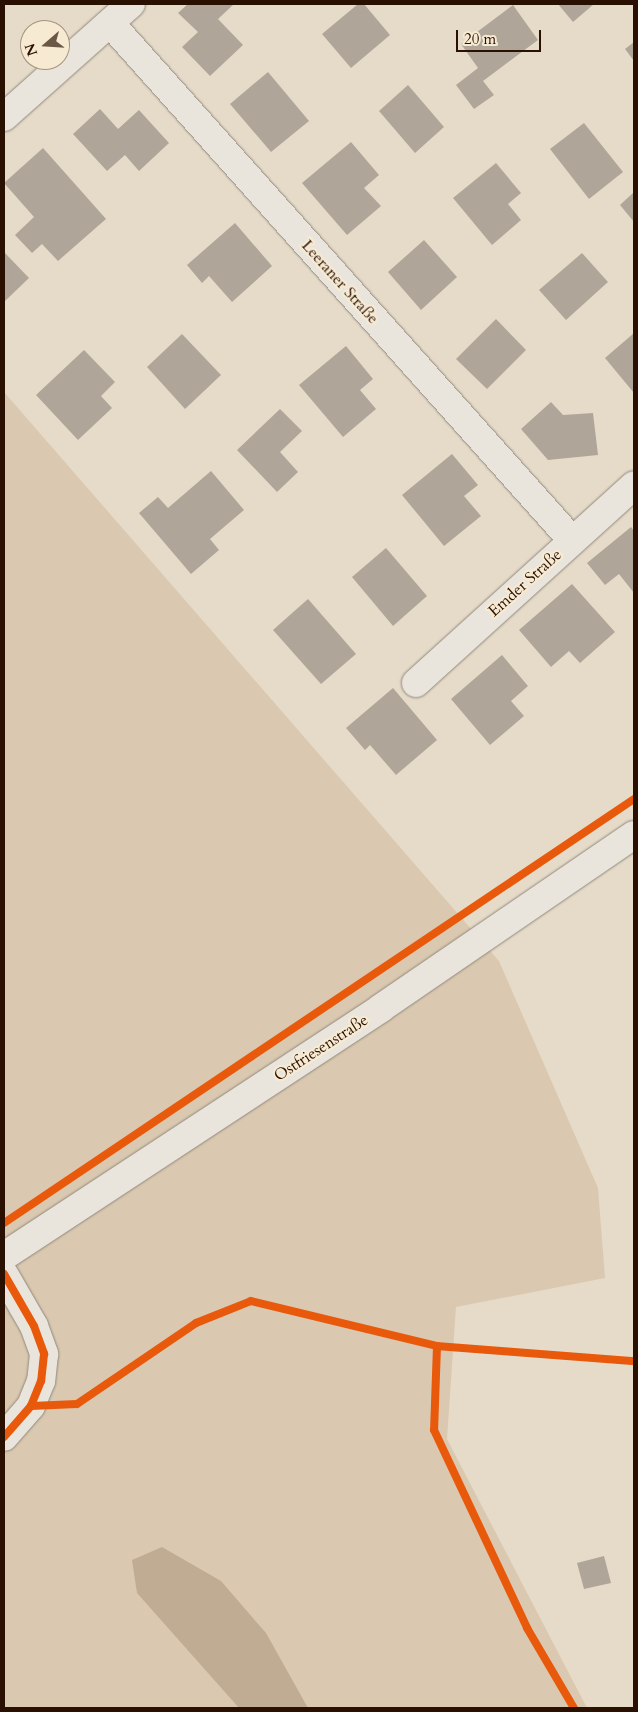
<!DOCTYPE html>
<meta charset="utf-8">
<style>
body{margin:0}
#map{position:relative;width:638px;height:1712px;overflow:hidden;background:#e6dbc9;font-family:Cardo,serif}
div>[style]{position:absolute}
.green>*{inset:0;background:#dac9b0}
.water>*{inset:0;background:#bfac93}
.building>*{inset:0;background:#afa699}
.roads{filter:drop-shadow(0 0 1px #92887d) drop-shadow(0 0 1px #92887d)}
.minor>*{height:28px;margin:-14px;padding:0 14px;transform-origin:14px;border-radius:14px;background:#eae5dc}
.secondary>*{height:28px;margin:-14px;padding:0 14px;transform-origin:14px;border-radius:14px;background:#eae5dc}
.cycleway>*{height:8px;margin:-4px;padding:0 4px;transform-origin:4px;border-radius:4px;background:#e8590c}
span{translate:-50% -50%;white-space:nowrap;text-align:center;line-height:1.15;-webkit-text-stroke:4.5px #f7ead3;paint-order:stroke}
.street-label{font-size:16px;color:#291000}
.frame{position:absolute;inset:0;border:5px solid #291000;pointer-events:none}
.north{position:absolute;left:20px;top:20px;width:50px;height:50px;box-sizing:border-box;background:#f7ead3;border:1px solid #a5937f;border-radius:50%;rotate:251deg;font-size:14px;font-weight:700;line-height:20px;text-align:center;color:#291000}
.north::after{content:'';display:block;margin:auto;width:18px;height:22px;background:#6b5746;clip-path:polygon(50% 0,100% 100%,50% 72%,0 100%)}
.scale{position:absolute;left:456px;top:30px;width:85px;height:22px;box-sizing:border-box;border:2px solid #291000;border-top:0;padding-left:6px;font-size:15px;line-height:18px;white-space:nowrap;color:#291000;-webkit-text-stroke:4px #f7ead3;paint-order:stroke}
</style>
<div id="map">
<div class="green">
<i style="clip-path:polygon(4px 392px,499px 961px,598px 1188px,605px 1278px,456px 1307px,447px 1439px,587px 1708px,4px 1708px)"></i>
</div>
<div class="water">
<i style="clip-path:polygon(162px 1547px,221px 1581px,266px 1633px,308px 1708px,239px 1708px,137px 1593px,132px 1560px)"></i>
</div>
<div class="building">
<i style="clip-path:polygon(188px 4px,234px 4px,218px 19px,243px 45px,210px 76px,182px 47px,198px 32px,178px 13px)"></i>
<i style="clip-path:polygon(358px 4px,364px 4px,390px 35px,351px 68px,322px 34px)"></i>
<i style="clip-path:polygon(558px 4px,594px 4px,573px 22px)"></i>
<i style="clip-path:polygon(513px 5px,538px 40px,483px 81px,494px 95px,474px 109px,456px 85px,478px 68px,461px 44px)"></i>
<i style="clip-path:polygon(634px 42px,634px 61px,625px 49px)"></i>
<i style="clip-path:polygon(268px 72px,309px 121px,271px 152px,230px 104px)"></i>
<i style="clip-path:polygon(408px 85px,444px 127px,415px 153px,379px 111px)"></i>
<i style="clip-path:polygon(100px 109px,118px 129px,139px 110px,169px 143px,139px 171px,125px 155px,107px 171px,73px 134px)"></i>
<i style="clip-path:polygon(584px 123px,623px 172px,589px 199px,550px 149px)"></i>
<i style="clip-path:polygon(351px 142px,379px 175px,364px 188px,381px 206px,347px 235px,302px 183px)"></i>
<i style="clip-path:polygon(43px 148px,106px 219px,58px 261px,42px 244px,32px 253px,15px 235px,34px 217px,4px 183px)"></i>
<i style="clip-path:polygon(496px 163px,521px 193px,508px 204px,521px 220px,492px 245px,453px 198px)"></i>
<i style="clip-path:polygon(634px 192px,634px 222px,620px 205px)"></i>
<i style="clip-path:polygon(235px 223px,272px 266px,232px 302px,209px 276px,202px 283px,187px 265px)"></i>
<i style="clip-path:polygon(424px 240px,457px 277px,421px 310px,388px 272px)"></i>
<i style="clip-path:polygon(4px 252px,29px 278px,4px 302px)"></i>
<i style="clip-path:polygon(582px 253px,608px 282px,566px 320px,539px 290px)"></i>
<i style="clip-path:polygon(496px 319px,526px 350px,487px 389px,456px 359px)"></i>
<i style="clip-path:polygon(634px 333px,634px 393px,605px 358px)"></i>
<i style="clip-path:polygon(182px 334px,221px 375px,185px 409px,147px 367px)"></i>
<i style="clip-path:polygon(346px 346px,373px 379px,360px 390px,376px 409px,343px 437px,299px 385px)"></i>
<i style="clip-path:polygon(84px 350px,115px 382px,101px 396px,112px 408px,78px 440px,36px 395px)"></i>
<i style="clip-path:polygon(551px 402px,563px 415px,593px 413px,598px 455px,548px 460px,521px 429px)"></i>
<i style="clip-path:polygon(280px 409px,302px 431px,280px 452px,298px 472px,277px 492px,237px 450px)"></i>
<i style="clip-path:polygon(452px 454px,478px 485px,464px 496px,481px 516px,444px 546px,402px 495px)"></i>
<i style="clip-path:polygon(211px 471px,244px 510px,210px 539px,219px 550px,191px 574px,139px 513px,158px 497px,168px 508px)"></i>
<i style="clip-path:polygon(631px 527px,634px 531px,634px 593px,619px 574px,605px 585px,587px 563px)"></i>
<i style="clip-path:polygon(386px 548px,427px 596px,393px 626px,352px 577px)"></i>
<i style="clip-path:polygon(572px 584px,615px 632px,580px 663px,569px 651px,551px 667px,519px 630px)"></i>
<i style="clip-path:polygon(308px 599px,356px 654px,321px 684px,273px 630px)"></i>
<i style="clip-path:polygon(502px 655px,528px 686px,511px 701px,524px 716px,490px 745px,451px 699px)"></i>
<i style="clip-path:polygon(393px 688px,437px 740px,396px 775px,370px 745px,365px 750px,346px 728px)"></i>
<i style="clip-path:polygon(604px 1556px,611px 1583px,584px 1589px,577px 1563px)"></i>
</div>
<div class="roads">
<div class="minor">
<i style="left:110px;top:23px;width:693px;rotate:48.22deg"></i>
<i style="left:4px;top:117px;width:170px;rotate:-41.7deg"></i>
<i style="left:416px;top:683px;width:294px;rotate:-42.2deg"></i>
<i style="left:4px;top:1274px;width:60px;rotate:60deg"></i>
<i style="left:34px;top:1326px;width:30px;rotate:70deg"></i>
<i style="left:44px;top:1354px;width:27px;rotate:96deg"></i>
<i style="left:41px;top:1381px;width:27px;rotate:112deg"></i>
<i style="left:31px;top:1406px;width:41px;rotate:131.1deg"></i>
</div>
<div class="secondary">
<i style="left:4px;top:1256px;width:451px;rotate:-33.3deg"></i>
<i style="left:381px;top:1008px;width:306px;rotate:-34.4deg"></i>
</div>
</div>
<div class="cycleway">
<i style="left:4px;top:1223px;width:759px;rotate:-33.94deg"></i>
<i style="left:4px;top:1274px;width:60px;rotate:60deg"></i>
<i style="left:34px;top:1326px;width:30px;rotate:70deg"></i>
<i style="left:44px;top:1354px;width:27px;rotate:96deg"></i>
<i style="left:41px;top:1381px;width:27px;rotate:112deg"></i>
<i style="left:31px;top:1406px;width:41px;rotate:131.1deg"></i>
<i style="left:437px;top:1346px;width:84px;rotate:92deg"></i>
<i style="left:434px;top:1430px;width:219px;rotate:64.8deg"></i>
<i style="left:527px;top:1628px;width:93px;rotate:59.6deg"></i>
<i style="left:31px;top:1406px;width:46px;rotate:-2.5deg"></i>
<i style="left:77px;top:1404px;width:144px;rotate:-34.2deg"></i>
<i style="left:196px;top:1323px;width:59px;rotate:-21.8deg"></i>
<i style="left:251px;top:1301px;width:191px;rotate:13.6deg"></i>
<i style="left:437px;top:1346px;width:198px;rotate:4.4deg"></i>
</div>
<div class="street-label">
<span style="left:340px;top:282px;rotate:48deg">Leeraner Straße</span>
<span style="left:525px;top:583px;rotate:-42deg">Emder Straße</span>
<span style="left:321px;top:1048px;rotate:-33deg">Ostfriesenstraße</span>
</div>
<div class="frame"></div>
<div class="north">N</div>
<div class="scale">20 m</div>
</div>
